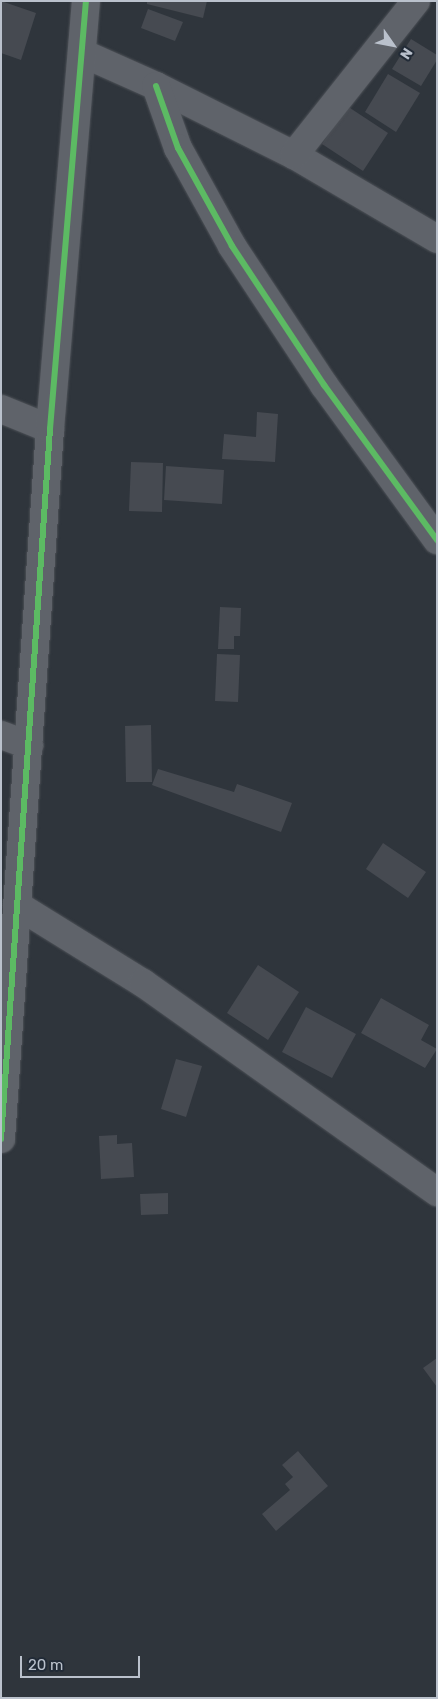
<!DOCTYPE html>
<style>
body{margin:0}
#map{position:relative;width:438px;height:1699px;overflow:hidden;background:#2f353c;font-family:Rubik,sans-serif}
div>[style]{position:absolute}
.building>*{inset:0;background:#464a51}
.roads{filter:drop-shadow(0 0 1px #4d5157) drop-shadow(0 0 1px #4d5157)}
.street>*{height:28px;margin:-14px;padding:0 14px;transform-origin:14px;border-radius:14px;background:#5f636a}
.cycleway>*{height:6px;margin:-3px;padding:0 3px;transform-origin:3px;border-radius:3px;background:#5cba63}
span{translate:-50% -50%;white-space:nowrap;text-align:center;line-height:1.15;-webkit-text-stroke:4.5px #222b37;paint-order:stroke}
.frame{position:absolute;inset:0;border:2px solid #bac1cc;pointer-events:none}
.north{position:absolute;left:368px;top:20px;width:50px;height:50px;-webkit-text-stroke:4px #222b37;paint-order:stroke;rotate:123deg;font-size:14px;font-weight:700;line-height:20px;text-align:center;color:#bac1cc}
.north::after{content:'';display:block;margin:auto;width:18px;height:22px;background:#bac1cc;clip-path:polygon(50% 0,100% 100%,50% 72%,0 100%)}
.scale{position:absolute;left:20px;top:1656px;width:120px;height:22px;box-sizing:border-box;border:2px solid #bac1cc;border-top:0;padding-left:6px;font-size:15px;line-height:18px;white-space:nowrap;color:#bac1cc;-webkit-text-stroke:4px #222b37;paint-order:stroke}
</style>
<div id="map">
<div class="building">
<i style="clip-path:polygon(1px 1px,36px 13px,21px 60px,1px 53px)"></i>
<i style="clip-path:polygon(147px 1px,207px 1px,203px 18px,147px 4px)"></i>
<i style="clip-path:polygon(148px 9px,183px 22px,175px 41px,141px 28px)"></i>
<i style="clip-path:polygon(411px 39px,437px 55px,437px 60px,421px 86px,392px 69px)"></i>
<i style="clip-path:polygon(388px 74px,420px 93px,396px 132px,365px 112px)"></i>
<i style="clip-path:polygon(347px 106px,388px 133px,363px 171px,322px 144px)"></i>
<i style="clip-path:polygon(257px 412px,278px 414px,275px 462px,222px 459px,224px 434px,256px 437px)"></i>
<i style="clip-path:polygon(131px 462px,163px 463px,162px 512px,129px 511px)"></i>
<i style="clip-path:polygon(166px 466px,224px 470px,222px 504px,164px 500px)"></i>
<i style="clip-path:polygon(220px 607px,241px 608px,240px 636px,234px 636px,234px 649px,218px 649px)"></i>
<i style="clip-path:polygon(217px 654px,240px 655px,238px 702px,215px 701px)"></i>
<i style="clip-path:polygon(151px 725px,152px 782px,126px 782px,125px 726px)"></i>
<i style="clip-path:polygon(158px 769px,234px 792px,237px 784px,292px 803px,281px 832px,152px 785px)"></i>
<i style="clip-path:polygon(383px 843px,426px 872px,408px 898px,366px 869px)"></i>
<i style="clip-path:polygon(258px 965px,299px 992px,268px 1040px,227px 1013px)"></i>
<i style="clip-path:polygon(381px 998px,429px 1025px,421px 1040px,437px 1049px,425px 1068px,361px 1033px)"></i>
<i style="clip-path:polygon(306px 1007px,356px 1034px,332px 1078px,282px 1052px)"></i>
<i style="clip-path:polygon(176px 1059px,202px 1066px,186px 1117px,161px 1109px)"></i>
<i style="clip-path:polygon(117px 1135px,117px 1144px,132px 1143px,134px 1177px,101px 1179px,99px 1136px)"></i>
<i style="clip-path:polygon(168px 1193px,168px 1214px,141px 1215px,140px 1194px)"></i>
<i style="clip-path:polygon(437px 1358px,437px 1387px,423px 1368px)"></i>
<i style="clip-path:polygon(298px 1451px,328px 1486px,276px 1531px,262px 1514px,290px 1490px,285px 1484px,293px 1477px,282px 1465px)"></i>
</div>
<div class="roads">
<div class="street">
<i style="left:82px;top:53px;width:81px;rotate:24deg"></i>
<i style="left:156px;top:86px;width:154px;rotate:26.6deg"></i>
<i style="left:294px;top:155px;width:166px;rotate:30.4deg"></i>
<i style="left:156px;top:86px;width:66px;rotate:70.5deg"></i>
<i style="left:178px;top:148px;width:112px;rotate:61.1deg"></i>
<i style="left:232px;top:246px;width:167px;rotate:56.5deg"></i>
<i style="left:324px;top:385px;width:192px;rotate:53.9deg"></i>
<i style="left:294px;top:155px;width:196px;rotate:-51.6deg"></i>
<i style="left:1px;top:409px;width:53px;rotate:22.2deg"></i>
<i style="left:1px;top:735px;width:30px;rotate:20deg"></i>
<i style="left:17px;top:905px;width:148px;rotate:31.8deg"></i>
<i style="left:143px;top:983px;width:361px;rotate:35.4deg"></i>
<i style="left:1px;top:1139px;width:712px;rotate:-86.05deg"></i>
<i style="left:50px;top:429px;width:430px;rotate:-85.2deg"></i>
</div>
</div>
<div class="cycleway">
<i style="left:156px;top:86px;width:66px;rotate:70.5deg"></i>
<i style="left:178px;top:148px;width:112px;rotate:61.1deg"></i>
<i style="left:232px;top:246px;width:167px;rotate:56.5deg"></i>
<i style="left:324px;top:385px;width:192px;rotate:53.9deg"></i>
<i style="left:1px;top:1139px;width:712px;rotate:-86.05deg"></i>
<i style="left:50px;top:429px;width:430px;rotate:-85.2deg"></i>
</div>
<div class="frame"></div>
<div class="north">N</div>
<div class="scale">20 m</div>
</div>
